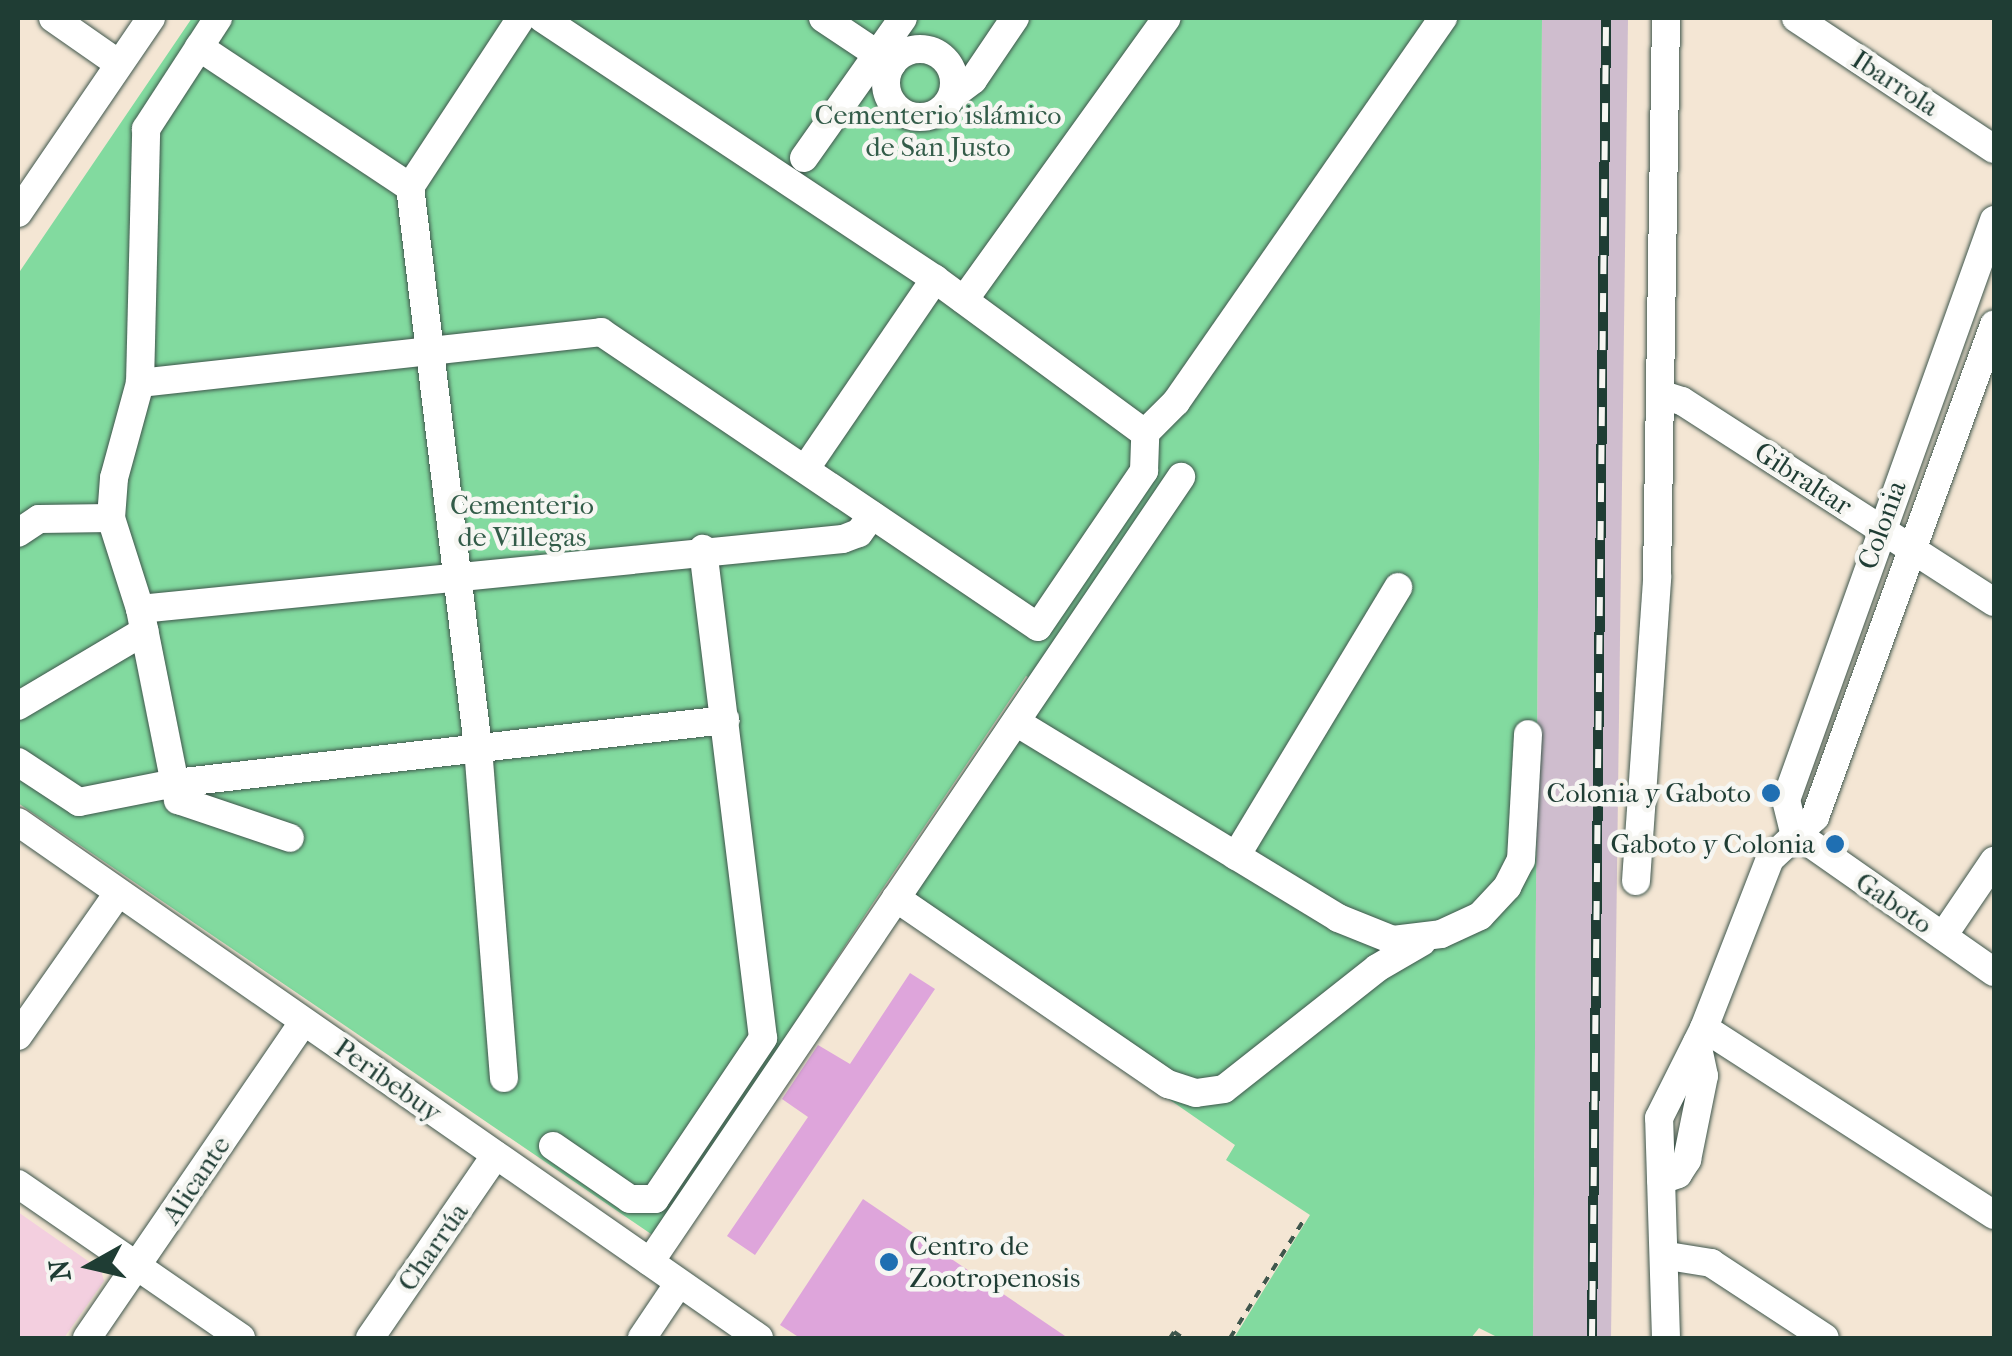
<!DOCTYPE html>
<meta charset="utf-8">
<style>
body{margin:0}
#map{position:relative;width:2012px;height:1356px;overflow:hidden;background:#f4e6d4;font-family:"IM FELL French Canon",serif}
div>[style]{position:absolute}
.built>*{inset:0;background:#f3cfdf}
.industrial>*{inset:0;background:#cfbdce}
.green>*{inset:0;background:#82da9f}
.building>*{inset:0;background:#dea5db}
.path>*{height:4px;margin-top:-2px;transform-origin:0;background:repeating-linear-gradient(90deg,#3f564c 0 8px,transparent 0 16px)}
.roads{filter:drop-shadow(0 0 2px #3f564c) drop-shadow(0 0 2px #3f564c)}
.minor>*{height:28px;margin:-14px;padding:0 14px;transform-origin:14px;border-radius:14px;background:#fff}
.minor>.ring{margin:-14px;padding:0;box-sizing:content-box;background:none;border:28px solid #fff;border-radius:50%}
.rail>*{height:10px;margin-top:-5px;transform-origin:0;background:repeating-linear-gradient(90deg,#f6f6f2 0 19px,#1f3d34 0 38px);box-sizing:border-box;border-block:2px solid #1f3d34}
.dots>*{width:28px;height:28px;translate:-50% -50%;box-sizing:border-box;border:5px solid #f6f6f2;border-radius:50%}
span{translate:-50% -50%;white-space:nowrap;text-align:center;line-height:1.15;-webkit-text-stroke:9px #f6f6f2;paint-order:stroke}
.street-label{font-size:28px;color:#1f3d34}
.park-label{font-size:28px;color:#335c49}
.poi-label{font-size:28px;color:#1f3d34}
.right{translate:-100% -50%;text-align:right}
.left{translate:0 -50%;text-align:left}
.frame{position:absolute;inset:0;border:20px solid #1f3d34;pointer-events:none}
.north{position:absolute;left:40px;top:1216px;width:100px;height:100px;-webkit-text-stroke:8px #f6f6f2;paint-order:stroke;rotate:262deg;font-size:28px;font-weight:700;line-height:40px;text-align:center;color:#1f3d34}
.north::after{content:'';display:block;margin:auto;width:35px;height:45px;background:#1f3d34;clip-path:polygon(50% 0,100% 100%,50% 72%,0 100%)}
</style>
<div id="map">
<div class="built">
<i style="clip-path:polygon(18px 1212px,101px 1270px,104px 1281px,64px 1338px,18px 1338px)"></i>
</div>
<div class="industrial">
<i style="clip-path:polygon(1542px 18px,1628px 18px,1611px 1338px,1533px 1338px)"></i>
</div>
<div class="green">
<i style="clip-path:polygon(evenodd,192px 18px,1542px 18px,1533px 1338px,1499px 1338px,1479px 1328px,1471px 1338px,1234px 1338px,1310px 1215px,1226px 1160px,1235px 1145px,902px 914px,654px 1236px,18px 803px,18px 274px,192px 18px,1026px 676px,1028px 677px,762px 1073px,871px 906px,1026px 676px)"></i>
</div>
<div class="building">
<i style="clip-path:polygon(910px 973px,935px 989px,755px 1255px,727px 1236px,808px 1117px,782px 1099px,818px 1045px,850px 1064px)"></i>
<i style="clip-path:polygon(863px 1199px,1068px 1338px,800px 1338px,780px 1325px)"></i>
</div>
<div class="path">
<i style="left:1170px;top:1338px;width:7px;rotate:-56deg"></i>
<i style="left:1174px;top:1332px;width:11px;rotate:34deg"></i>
<i style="left:1230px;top:1338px;width:142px;rotate:-58deg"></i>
</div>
<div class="roads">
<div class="minor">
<i style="left:53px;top:18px;width:80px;rotate:34.9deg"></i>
<i style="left:542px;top:18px;width:472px;rotate:33.6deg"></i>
<i style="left:935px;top:279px;width:260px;rotate:36.3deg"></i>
<i style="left:823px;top:18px;width:83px;rotate:33.7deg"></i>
<i style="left:1796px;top:18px;width:237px;rotate:33.5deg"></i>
<i style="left:199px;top:47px;width:253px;rotate:33.6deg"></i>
<i class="ring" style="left:886px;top:49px;width:40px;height:40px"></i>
<i style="left:953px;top:95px;width:25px;rotate:-37deg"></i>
<i style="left:973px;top:80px;width:75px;rotate:-55.9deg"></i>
<i style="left:804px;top:158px;width:171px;rotate:-54.7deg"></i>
<i style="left:18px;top:213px;width:236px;rotate:-55.7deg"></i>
<i style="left:964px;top:300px;width:347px;rotate:-54.3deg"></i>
<i style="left:140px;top:383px;width:254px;rotate:-88.6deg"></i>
<i style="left:146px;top:129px;width:132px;rotate:-57deg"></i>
<i style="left:1660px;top:394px;width:23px;rotate:18deg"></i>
<i style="left:1682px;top:401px;width:371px;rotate:32.8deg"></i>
<i style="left:806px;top:468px;width:229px;rotate:-55.7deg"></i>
<i style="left:111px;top:518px;width:40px;rotate:-85.7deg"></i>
<i style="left:114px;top:478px;width:98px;rotate:-74.7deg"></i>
<i style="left:140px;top:383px;width:464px;rotate:-6.3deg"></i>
<i style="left:601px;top:332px;width:527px;rotate:34.02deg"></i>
<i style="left:1038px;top:627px;width:189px;rotate:-55.8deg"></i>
<i style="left:1144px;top:471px;width:38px;rotate:-88deg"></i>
<i style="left:1145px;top:433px;width:44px;rotate:-45deg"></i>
<i style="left:1176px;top:402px;width:468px;rotate:-55.2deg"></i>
<i style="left:18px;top:533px;width:25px;rotate:-34deg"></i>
<i style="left:39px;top:519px;width:72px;rotate:-0.8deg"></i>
<i style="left:111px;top:518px;width:96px;rotate:72.3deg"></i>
<i style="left:140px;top:609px;width:195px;rotate:78.7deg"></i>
<i style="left:178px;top:800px;width:118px;rotate:18.7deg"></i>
<i style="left:140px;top:609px;width:706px;rotate:-5.69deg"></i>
<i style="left:843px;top:539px;width:17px;rotate:-21deg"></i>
<i style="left:859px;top:533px;width:22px;rotate:-54deg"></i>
<i style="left:18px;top:706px;width:147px;rotate:-30.6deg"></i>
<i style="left:1016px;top:722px;width:377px;rotate:31.3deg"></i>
<i style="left:1338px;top:918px;width:59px;rotate:21.8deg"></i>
<i style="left:1393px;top:940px;width:48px;rotate:-7.1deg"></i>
<i style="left:1441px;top:934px;width:43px;rotate:-24.8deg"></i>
<i style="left:1480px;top:916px;width:40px;rotate:-47deg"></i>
<i style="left:1507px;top:887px;width:30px;rotate:-63deg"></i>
<i style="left:1521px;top:860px;width:126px;rotate:-86.8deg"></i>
<i style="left:18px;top:762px;width:73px;rotate:33.3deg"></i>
<i style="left:79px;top:802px;width:98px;rotate:-11.2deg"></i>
<i style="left:175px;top:783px;width:554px;rotate:-6.53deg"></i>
<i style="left:18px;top:822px;width:903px;rotate:34.85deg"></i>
<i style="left:1794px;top:832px;width:33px;rotate:-104deg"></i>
<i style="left:1786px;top:800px;width:616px;rotate:-70.27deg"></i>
<i style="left:1794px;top:832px;width:244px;rotate:35deg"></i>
<i style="left:1236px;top:856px;width:314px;rotate:-58.9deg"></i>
<i style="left:1636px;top:881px;width:304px;rotate:-86deg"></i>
<i style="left:1657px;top:578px;width:560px;rotate:-89.08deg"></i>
<i style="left:896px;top:898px;width:330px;rotate:34.4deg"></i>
<i style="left:1168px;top:1084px;width:29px;rotate:18deg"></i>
<i style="left:1196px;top:1093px;width:28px;rotate:-8deg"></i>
<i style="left:1224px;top:1089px;width:195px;rotate:-38.3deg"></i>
<i style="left:1377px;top:968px;width:52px;rotate:-30deg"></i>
<i style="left:1943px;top:936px;width:91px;rotate:-55.8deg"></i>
<i style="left:1704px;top:1028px;width:345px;rotate:32.8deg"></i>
<i style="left:18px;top:1036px;width:174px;rotate:-55deg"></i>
<i style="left:504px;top:1078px;width:332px;rotate:-94.5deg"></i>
<i style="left:478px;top:747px;width:564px;rotate:-96.92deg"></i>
<i style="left:410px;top:187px;width:202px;rotate:-56.7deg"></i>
<i style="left:553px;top:1146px;width:93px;rotate:34.5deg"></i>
<i style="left:630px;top:1199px;width:25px"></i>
<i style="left:655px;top:1199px;width:194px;rotate:-56.1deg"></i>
<i style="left:763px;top:1038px;width:493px;rotate:-97deg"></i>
<i style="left:1661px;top:1180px;width:18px;rotate:-19deg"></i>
<i style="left:1678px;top:1174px;width:17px;rotate:-57deg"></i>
<i style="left:1687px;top:1160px;width:86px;rotate:-78.6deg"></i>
<i style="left:1704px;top:1076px;width:34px;rotate:-102deg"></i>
<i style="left:18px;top:1184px;width:271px;rotate:34.6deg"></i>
<i style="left:1668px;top:1256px;width:44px;rotate:9.2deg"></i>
<i style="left:1711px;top:1263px;width:136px;rotate:33.3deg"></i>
<i style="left:650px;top:1262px;width:948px;rotate:-55.92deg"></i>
<i style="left:87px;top:1338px;width:383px;rotate:-55.6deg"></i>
<i style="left:370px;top:1338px;width:222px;rotate:-55.5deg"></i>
<i style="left:642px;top:1338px;width:66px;rotate:-56.1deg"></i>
<i style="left:1666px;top:1338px;width:220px;rotate:-91.8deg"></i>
<i style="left:1659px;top:1118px;width:101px;rotate:-63.4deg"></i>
<i style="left:1704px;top:1028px;width:181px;rotate:-68.7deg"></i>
<i style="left:1770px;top:859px;width:62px;rotate:-43deg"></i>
<i style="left:1815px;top:817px;width:524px;rotate:-70.01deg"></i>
</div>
</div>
<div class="rail">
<i style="left:1592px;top:1338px;width:1320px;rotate:-89.39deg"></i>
</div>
<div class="dots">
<i style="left:1771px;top:793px;background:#1f6fb2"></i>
<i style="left:1835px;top:844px;background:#1f6fb2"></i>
<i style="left:889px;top:1262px;background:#1f6fb2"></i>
</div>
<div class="street-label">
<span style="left:1895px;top:83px;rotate:33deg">Ibarrola</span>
<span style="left:1803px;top:479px;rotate:33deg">Gibraltar</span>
<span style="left:1882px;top:525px;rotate:-70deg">Colonia</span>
<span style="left:1894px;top:903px;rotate:34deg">Gaboto</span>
<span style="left:388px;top:1080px;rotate:35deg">Peribebuy</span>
<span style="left:196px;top:1180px;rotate:-56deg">Alicante</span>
<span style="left:433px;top:1247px;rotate:-55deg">Charrúa</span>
</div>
<div class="park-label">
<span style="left:938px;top:131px">Cementerio islámico<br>de San Justo</span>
<span style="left:522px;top:521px">Cementerio<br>de Villegas</span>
</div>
<div class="poi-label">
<span class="right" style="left:1751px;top:793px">Colonia y Gaboto</span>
<span class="right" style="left:1815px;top:844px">Gaboto y Colonia</span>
<span class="left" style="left:909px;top:1262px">Centro de<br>Zootropenosis</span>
</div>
<div class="frame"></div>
<div class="north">N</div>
</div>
